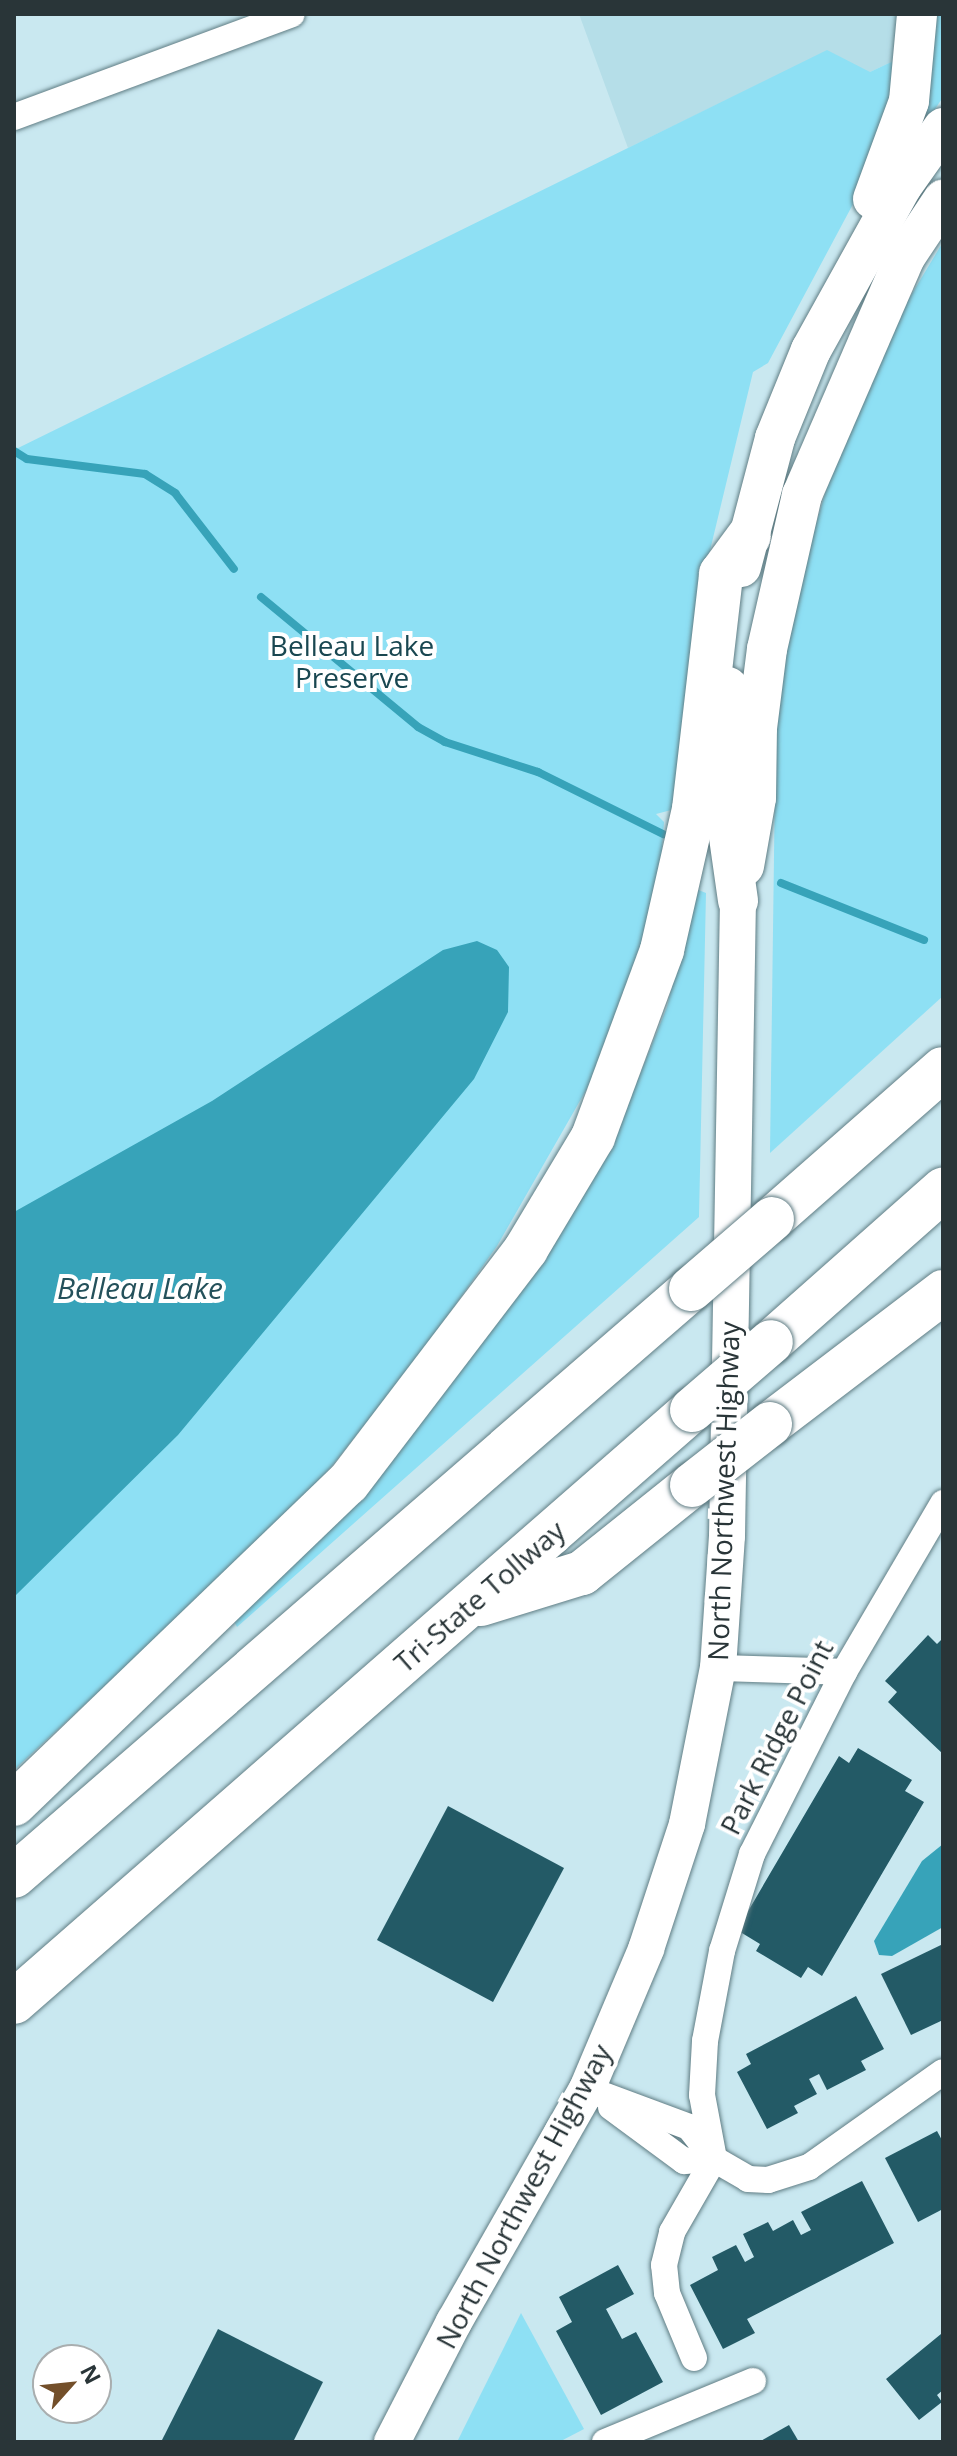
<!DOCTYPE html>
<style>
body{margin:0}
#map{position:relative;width:957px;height:2456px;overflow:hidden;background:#c9e8f0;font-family:"Open Sans",sans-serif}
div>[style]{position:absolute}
.built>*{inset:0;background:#b5dee8}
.green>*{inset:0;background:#8ee0f4}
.water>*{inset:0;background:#37a3b9}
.stream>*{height:8px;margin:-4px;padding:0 4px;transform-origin:4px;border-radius:4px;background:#37a3b9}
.building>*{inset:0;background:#235a66}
.roads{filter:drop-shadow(0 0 2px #607d84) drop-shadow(0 0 2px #607d84)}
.minor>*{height:26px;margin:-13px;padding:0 13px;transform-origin:13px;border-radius:13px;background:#fff}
.secondary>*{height:36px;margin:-18px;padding:0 18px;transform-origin:18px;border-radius:18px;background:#fff}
.primary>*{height:40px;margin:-20px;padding:0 20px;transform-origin:20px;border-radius:20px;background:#fff}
.motorway>*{height:44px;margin:-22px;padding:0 22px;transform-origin:22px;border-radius:22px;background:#fff}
.bridges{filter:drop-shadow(0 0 2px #607d84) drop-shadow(0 0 2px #607d84)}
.motorway-bridge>*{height:44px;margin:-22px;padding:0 22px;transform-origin:22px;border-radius:22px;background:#fff}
span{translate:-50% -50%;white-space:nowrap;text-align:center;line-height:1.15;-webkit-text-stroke:8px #fff;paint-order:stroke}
.park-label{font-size:28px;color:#194751}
.street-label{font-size:28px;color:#293538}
.water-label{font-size:30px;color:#24515b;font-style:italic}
.frame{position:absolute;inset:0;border:16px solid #293538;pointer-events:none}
.north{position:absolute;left:32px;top:2344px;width:80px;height:80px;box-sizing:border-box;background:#fff;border:2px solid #a9aeaf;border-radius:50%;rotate:63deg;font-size:22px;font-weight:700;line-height:32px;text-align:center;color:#293538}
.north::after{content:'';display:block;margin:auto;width:28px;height:36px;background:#734f2a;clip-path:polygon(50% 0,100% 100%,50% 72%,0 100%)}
</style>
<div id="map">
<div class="built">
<i style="clip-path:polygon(579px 14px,905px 14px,904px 56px,836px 88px,827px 51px,628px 148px)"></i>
</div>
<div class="green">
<i style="clip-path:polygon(933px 14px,943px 14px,943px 97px,920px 132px)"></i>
<i style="clip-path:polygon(827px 50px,870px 72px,904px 56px,875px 163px,768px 363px,753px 372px,700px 592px,679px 808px,656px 814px,664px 822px,662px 848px,675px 854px,605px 1057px,497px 1246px,414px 1363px,331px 1467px,259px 1543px,14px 1770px,14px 450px)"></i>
<i style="clip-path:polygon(943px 242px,943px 996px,770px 1153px,776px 709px,798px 585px,835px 460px,892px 327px)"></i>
<i style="clip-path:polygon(696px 889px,706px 893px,699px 1217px,237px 1627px,234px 1621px,590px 1173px,639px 1077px,667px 1007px)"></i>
<i style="clip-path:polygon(521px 2313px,584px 2429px,559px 2442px,457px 2442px)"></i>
</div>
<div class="water">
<i style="clip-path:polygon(477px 941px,497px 950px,509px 967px,508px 1012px,474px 1079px,178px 1435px,14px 1597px,14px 1212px,212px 1101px,443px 950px)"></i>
<i style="clip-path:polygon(943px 1844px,943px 1927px,892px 1956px,879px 1955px,874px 1941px,922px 1861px)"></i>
</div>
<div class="stream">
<i style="left:14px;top:451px;width:15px;rotate:32deg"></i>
<i style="left:27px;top:459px;width:119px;rotate:7.2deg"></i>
<i style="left:145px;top:474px;width:36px;rotate:32deg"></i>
<i style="left:175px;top:493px;width:96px;rotate:52.2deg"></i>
<i style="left:261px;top:597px;width:204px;rotate:39.6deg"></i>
<i style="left:418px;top:727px;width:31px;rotate:29deg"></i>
<i style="left:445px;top:742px;width:98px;rotate:17.9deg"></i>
<i style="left:538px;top:772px;width:140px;rotate:26.4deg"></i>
<i style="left:781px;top:883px;width:154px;rotate:21.7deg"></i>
</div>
<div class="building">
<i style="clip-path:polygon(928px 1635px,937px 1644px,943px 1638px,943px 1754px,888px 1702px,897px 1692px,885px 1681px)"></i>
<i style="clip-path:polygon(858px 1748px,912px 1780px,905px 1791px,924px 1802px,822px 1976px,808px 1967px,801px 1978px,756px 1951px,760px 1944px,737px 1930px,839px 1756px,849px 1763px)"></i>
<i style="clip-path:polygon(448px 1806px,564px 1868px,493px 2002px,377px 1940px)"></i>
<i style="clip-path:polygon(943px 1944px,943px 2020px,911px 2035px,881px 1974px)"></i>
<i style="clip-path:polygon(856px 1996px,884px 2049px,861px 2061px,866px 2070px,827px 2090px,819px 2074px,809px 2079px,817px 2094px,794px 2106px,798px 2113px,767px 2129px,737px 2072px,751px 2064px,746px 2054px)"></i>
<i style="clip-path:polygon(937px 2131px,943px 2142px,943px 2209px,918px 2222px,885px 2158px)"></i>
<i style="clip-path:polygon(862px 2181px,894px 2243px,747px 2319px,755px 2333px,723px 2349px,690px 2285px,718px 2270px,712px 2257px,736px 2245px,745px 2262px,754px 2257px,743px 2234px,768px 2222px,773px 2231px,793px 2220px,801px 2235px,811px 2230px,801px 2212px)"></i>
<i style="clip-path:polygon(618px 2265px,634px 2294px,606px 2309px,622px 2339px,636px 2332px,663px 2382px,601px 2415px,556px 2331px,572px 2322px,559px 2297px)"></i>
<i style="clip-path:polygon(218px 2329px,323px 2382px,293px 2442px,161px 2442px)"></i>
<i style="clip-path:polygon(941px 2334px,943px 2390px,937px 2395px,942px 2402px,919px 2420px,886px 2379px)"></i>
<i style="clip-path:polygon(789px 2425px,799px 2442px,759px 2442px)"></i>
</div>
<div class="roads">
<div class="minor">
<i style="left:14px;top:117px;width:296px;rotate:-20.3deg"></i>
<i style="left:718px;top:1668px;width:126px;rotate:1.8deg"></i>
<i style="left:587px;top:2089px;width:109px;rotate:20.4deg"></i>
<i style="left:689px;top:2127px;width:41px;rotate:52deg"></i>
<i style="left:714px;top:2159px;width:39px;rotate:30deg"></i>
<i style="left:748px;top:2179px;width:20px;rotate:3deg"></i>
<i style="left:768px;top:2180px;width:43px;rotate:-17.6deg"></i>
<i style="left:809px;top:2167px;width:164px;rotate:-35.3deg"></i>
<i style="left:611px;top:2107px;width:91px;rotate:36.5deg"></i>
<i style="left:684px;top:2161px;width:30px;rotate:-4deg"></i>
<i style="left:714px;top:2159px;width:65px;rotate:-100.6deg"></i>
<i style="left:702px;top:2095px;width:54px;rotate:-86.8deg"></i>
<i style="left:705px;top:2041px;width:92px;rotate:-79.3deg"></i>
<i style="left:722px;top:1951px;width:102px;rotate:-72.8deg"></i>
<i style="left:752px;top:1854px;width:204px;rotate:-63.2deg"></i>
<i style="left:844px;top:1672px;width:196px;rotate:-59.6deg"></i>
<i style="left:694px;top:2358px;width:70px;rotate:-112.6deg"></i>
<i style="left:667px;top:2293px;width:28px;rotate:-96deg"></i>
<i style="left:664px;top:2265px;width:34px;rotate:-76deg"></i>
<i style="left:672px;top:2232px;width:84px;rotate:-60.1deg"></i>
<i style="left:605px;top:2442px;width:160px;rotate:-22.4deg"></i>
</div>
<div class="secondary">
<i style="left:392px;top:2442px;width:135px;rotate:-62.7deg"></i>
<i style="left:454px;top:2322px;width:268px;rotate:-60.3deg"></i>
<i style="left:587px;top:2089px;width:152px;rotate:-67.1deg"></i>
<i style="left:646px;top:1949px;width:132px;rotate:-71.8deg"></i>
<i style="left:687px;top:1824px;width:159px;rotate:-78.8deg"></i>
<i style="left:718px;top:1668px;width:132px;rotate:-86.1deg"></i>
<i style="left:727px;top:1536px;width:635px;rotate:-89.01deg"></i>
</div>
<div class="primary">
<i style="left:873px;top:199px;width:104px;rotate:-69.8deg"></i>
<i style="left:909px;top:101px;width:87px;rotate:-84.7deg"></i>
<i style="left:741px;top:567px;width:133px;rotate:-75.2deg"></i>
<i style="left:775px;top:438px;width:95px;rotate:-67.8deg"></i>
<i style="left:811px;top:350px;width:188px;rotate:-61deg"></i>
<i style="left:902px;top:186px;width:71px;rotate:-54.7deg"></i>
<i style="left:728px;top:687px;width:94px;rotate:94.3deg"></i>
<i style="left:721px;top:781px;width:121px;rotate:81.9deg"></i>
<i style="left:744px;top:866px;width:69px;rotate:-80deg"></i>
<i style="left:756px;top:798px;width:70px;rotate:-89.2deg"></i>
<i style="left:757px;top:728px;width:80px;rotate:-82.8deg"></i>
<i style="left:767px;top:649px;width:158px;rotate:-77.2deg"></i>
<i style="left:802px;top:495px;width:259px;rotate:-66.6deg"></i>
<i style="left:905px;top:257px;width:69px;rotate:-56.3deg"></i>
</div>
<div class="motorway">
<i style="left:772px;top:1219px;width:227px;rotate:-41.3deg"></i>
<i style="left:771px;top:1342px;width:230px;rotate:-41.5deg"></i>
<i style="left:770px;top:1424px;width:218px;rotate:-37.3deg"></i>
<i style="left:481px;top:1604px;width:106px;rotate:-17.1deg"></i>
<i style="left:582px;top:1573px;width:141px;rotate:-38.7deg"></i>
<i style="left:14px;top:1804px;width:463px;rotate:-43.9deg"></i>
<i style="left:348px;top:1483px;width:294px;rotate:-52.7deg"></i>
<i style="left:526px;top:1249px;width:131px;rotate:-59.1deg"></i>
<i style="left:593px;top:1137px;width:199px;rotate:-69.7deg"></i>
<i style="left:662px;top:950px;width:145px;rotate:-77.2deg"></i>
<i style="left:694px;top:809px;width:237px;rotate:-83.4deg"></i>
<i style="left:721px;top:574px;width:47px;rotate:-53.6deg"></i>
<i style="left:14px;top:1876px;width:896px;rotate:-40.93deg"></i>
<i style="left:14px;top:2002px;width:900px;rotate:-41.13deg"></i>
</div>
</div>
<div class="bridges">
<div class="motorway-bridge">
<i style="left:691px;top:1289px;width:107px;rotate:-40.8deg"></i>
<i style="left:692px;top:1410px;width:104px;rotate:-40.7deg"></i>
<i style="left:692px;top:1485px;width:99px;rotate:-38deg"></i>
</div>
</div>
<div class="park-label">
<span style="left:352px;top:661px">Belleau Lake<br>Preserve</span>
</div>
<div class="street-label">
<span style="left:723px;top:1491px;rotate:-88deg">North Northwest Highway</span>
<span style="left:479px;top:1596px;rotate:-41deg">Tri-State Tollway</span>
<span style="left:776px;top:1737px;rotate:-63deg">Park Ridge Point</span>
<span style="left:523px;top:2196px;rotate:-62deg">North Northwest Highway</span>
</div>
<div class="water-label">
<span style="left:140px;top:1288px">Belleau Lake</span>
</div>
<div class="frame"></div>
<div class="north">N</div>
</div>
